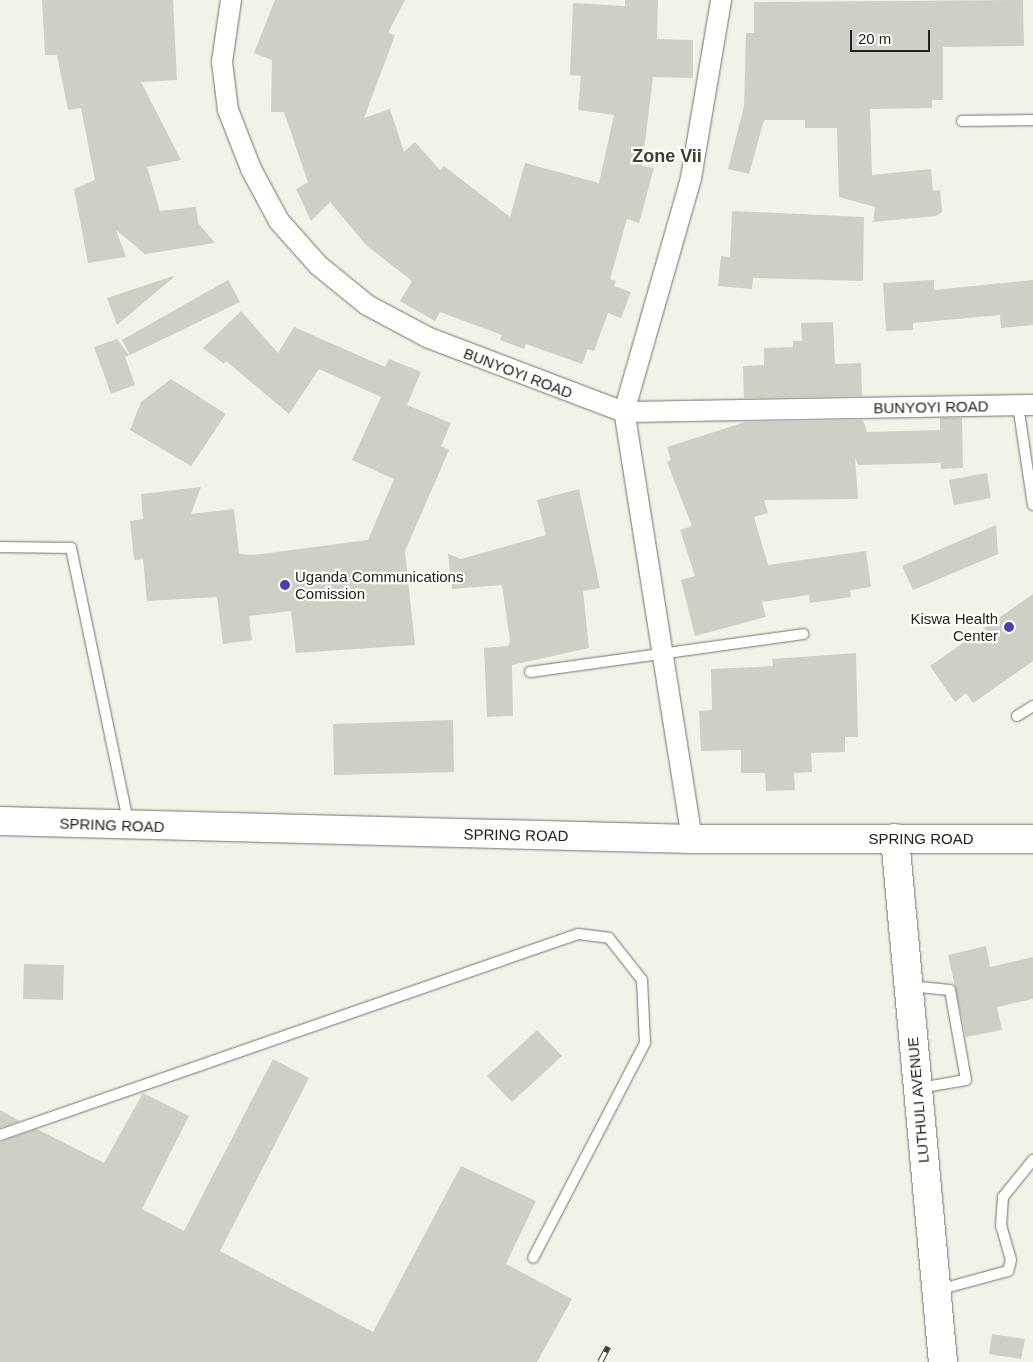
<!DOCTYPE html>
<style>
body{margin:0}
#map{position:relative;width:1033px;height:1362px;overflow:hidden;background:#f2f2e8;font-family:Helvetica,sans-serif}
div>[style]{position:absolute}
.building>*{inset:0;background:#cfcfc5}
.roads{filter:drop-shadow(0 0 1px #74736a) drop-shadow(0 0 1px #74736a)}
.lane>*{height:10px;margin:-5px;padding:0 5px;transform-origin:5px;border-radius:5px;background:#fff}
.street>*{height:20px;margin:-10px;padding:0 10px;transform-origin:10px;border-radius:10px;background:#fff}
.secondary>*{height:28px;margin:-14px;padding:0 14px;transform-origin:14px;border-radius:14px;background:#fff}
.rail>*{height:5.5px;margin-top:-2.75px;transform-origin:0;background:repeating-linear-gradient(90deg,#fffffb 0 11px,#3a3a35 0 22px);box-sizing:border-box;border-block:1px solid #3a3a35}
.dots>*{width:14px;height:14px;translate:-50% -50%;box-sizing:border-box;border:2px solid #fffffb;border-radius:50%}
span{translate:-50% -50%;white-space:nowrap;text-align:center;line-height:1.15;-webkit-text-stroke:4.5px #fffffb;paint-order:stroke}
.street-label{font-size:15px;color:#22221e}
.poi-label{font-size:15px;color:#22221e}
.left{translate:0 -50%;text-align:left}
.right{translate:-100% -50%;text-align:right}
.quarter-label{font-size:18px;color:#3f3e37;font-weight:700}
.scale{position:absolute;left:850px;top:30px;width:80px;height:22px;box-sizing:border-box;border:2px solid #22221e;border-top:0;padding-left:6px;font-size:15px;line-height:18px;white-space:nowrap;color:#22221e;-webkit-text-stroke:4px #fffffb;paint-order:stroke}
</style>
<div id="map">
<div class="building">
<i style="clip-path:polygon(42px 0,173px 0,177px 80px,141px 82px,181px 160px,147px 167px,160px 211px,196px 207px,198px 223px,215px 243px,145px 254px,116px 230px,126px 257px,88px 263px,74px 189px,95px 180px,81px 108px,68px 110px,57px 55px,45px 55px)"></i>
<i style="clip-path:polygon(275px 0,405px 0,388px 33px,395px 35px,364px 118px,390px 109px,404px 152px,415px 142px,440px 170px,444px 166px,510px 217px,525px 163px,599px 183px,614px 115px,578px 110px,581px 76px,570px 75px,573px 3px,625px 6px,625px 0,658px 0,657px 39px,693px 40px,693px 78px,653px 77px,642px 166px,654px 168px,639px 223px,627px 219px,610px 279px,616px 281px,614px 286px,631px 292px,621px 318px,608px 313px,594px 351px,588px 349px,582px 364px,526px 344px,524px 349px,500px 340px,502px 335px,440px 312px,435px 321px,400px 301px,412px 281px,366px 245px,330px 202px,311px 221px,296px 189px,308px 182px,284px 112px,271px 112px,272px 60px,254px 53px)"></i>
<i style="clip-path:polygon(1023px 0,1024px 46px,943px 47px,943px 100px,932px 100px,932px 108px,870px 109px,872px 175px,931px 169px,933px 191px,940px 190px,942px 212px,936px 216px,873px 222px,875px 207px,839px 197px,837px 128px,805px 128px,805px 120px,764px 120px,749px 174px,728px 169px,744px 106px,746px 33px,754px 33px,754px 2px)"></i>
<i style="clip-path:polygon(732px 211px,864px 217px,863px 281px,753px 278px,752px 289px,718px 286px,721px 256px,730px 257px)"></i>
<i style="clip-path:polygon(173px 276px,174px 277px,117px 325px,107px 298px)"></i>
<i style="clip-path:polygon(228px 280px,240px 302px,130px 355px,122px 340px)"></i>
<i style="clip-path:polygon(934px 280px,934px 290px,1033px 280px,1033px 325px,1001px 328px,1000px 315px,913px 323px,913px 330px,886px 331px,883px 283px)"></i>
<i style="clip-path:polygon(241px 311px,278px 353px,294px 327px,385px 367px,389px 359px,421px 372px,407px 405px,451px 423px,441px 446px,449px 450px,405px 551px,415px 645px,296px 653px,291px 611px,249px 616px,252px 640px,223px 644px,217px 597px,147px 601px,143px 559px,134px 560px,130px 521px,143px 519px,141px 494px,201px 487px,191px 514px,234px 509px,239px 554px,254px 555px,368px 540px,394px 479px,352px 460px,381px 397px,319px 369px,289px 414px,226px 361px,224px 364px,203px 348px)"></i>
<i style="clip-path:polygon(833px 322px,835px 364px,861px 363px,862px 396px,744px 398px,743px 366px,764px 365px,764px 348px,793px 347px,793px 341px,802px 341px,801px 323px)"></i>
<i style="clip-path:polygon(117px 339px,129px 355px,125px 357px,135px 385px,111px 394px,94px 347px)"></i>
<i style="clip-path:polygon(171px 379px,226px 414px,191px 466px,130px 430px,141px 402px)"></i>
<i style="clip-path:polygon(940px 418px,962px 418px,963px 468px,941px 469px,941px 463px,858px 465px,855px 457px,858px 499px,764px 500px,768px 513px,754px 517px,768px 565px,866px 551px,871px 587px,850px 590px,851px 597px,810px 603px,809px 595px,762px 602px,766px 617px,695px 636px,681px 580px,695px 576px,680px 530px,692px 526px,667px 462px,671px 460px,667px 447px,745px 422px,863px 420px,867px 432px,940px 430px)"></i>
<i style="clip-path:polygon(987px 473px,991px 498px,954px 505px,949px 480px)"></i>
<i style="clip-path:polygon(579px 489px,600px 588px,583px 591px,589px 648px,512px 665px,513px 716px,487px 717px,484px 648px,508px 646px,510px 641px,502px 585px,452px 589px,448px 554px,461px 559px,546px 535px,537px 500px)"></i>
<i style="clip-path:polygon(996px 525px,998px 554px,913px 590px,902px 566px)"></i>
<i style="clip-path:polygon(1033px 594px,1033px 661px,973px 703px,966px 693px,955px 702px,930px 666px)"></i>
<i style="clip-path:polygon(856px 653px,858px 737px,845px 737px,845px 752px,811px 753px,812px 772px,794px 773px,795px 790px,766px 791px,765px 773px,741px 773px,741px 750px,701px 751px,699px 711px,712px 710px,711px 669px,773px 666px,772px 659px)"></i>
<i style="clip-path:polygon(453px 720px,454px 772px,334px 775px,333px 724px)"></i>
<i style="clip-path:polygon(986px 946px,990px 967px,1033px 957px,1033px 999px,997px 1007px,1002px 1030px,966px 1037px,948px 955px)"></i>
<i style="clip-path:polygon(24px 964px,64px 965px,63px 1000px,23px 999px)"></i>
<i style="clip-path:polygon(537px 1030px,562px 1056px,512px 1102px,487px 1076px)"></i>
<i style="clip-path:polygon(273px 1059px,309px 1078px,220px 1251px,373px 1332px,461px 1166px,536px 1201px,506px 1264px,572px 1299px,537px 1362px,0 1362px,0 1142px,37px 1129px,104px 1163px,143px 1093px,189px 1116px,142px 1209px,184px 1231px)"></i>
<i style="clip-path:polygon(0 1110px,20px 1121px,0 1128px)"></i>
<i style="clip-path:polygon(992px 1334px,1025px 1339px,1021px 1359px,989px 1354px)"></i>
</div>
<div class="roads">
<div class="lane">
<i style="left:962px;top:121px;width:71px;rotate:-0.8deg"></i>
<i style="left:1018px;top:405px;width:101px;rotate:81.5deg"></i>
<i style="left:0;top:547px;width:71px;rotate:0.8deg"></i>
<i style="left:71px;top:548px;width:280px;rotate:78.2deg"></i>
<i style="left:530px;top:672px;width:276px;rotate:-7.9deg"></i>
<i style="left:1017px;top:716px;width:19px;rotate:-32deg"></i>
<i style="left:909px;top:986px;width:41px;rotate:5.6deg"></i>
<i style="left:950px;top:990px;width:91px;rotate:79.9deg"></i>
<i style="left:966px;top:1080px;width:48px;rotate:170.3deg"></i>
<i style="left:0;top:1135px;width:612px;rotate:-19.18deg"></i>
<i style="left:578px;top:934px;width:31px;rotate:7deg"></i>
<i style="left:609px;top:938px;width:53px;rotate:51.8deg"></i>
<i style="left:642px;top:980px;width:63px;rotate:87.3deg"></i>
<i style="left:645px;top:1043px;width:242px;rotate:117.5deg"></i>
<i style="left:938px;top:1290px;width:73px;rotate:-15.2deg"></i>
<i style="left:1008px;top:1271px;width:11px;rotate:-75deg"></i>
<i style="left:1011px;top:1260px;width:35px;rotate:-106deg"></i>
<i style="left:1001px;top:1226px;width:29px;rotate:-86deg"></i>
<i style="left:1003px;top:1197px;width:48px;rotate:-51deg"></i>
</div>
<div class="street">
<i style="left:231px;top:0;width:63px;rotate:98.3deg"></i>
<i style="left:222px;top:62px;width:48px;rotate:82.9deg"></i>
<i style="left:228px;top:110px;width:63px;rotate:68.7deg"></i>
<i style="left:251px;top:169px;width:59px;rotate:61.7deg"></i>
<i style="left:279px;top:221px;width:59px;rotate:48.4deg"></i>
<i style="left:318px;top:265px;width:63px;rotate:39.2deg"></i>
<i style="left:367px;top:305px;width:70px;rotate:28deg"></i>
<i style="left:429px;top:338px;width:209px;rotate:20.8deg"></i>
<i style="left:624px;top:412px;width:409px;rotate:-1deg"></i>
<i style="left:692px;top:839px;width:432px;rotate:-99deg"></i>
<i style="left:624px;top:412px;width:243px;rotate:-74deg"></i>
<i style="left:691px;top:178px;width:181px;rotate:-80.4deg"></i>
</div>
<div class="secondary">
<i style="left:0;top:821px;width:692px;rotate:1.49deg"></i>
<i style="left:692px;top:839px;width:341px"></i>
<i style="left:895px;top:838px;width:526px;rotate:84.77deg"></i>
</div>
</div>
<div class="rail">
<i style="left:600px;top:1362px;width:17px;rotate:-62deg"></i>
</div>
<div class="dots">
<i style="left:285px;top:585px;background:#4e3eb5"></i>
<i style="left:1009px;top:627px;background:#4e3eb5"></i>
</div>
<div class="street-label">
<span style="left:518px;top:373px;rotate:21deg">BUNYOYI ROAD</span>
<span style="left:931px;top:407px;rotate:-1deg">BUNYOYI ROAD</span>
<span style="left:112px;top:825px;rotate:2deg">SPRING ROAD</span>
<span style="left:516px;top:835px;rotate:1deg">SPRING ROAD</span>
<span style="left:921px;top:839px">SPRING ROAD</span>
<span style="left:918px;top:1100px;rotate:-95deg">LUTHULI AVENUE</span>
</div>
<div class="poi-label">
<span class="left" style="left:295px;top:585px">Uganda Communications<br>Comission</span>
<span class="right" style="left:998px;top:627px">Kiswa Health<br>Center</span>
</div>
<div class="quarter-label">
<span style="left:667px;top:156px">Zone Vii</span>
</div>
<div class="scale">20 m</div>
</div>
